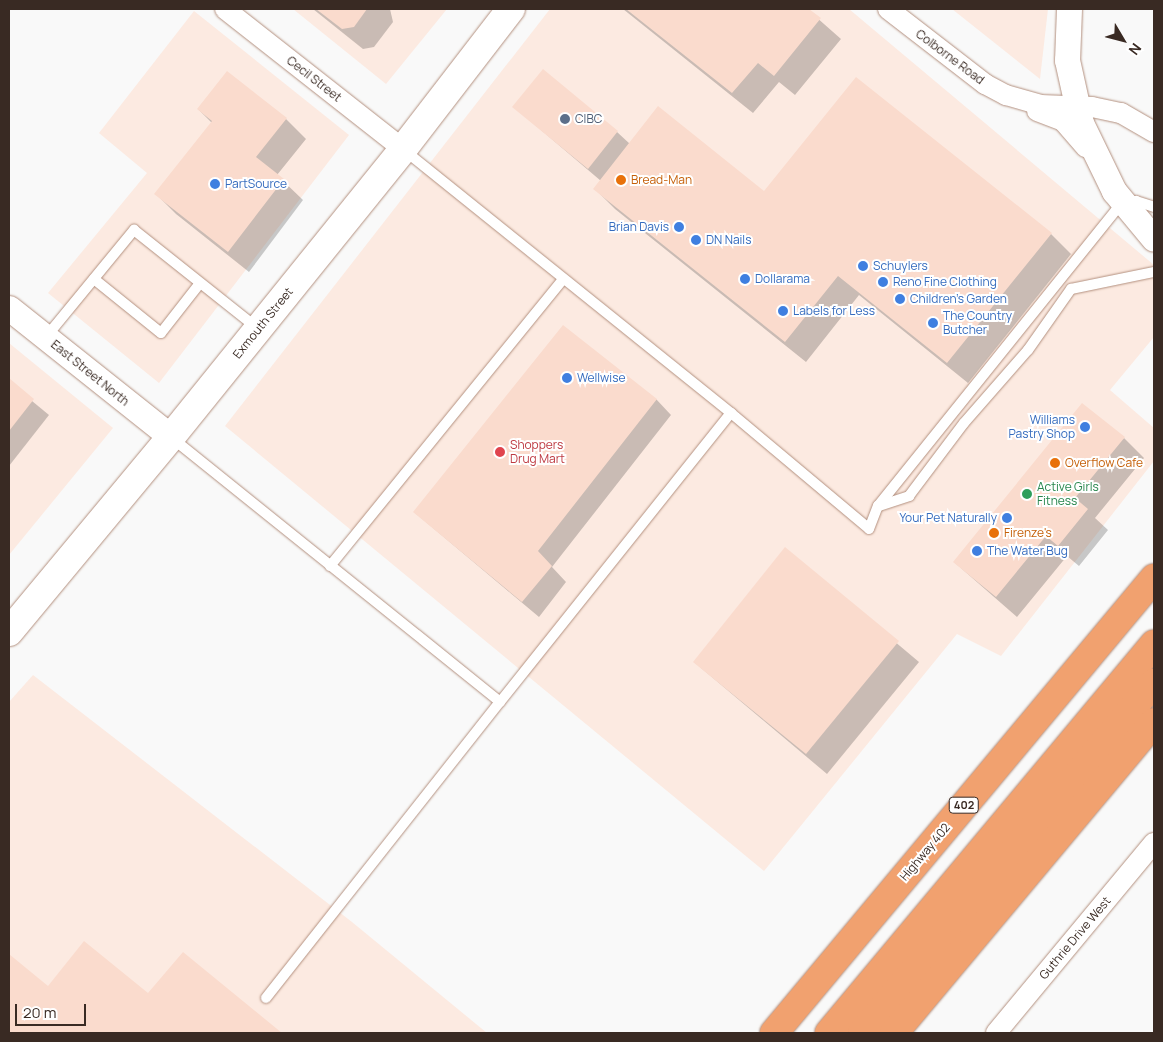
<!DOCTYPE html>
<style>
body{margin:0}
#map{position:relative;width:1163px;height:1042px;overflow:hidden;background:#f9f9f9;font-family:Manrope,sans-serif}
div>[style]{position:absolute}
.built>*{inset:0;background:#fceae1}
.shadow>*{inset:0;background:#0003}
.building>*{inset:0;background:#fadbcd}
.roads{filter:drop-shadow(0 0 1px #b3907f) drop-shadow(0 0 1px #b3907f)}
.service>*{height:10px;margin:-5px;padding:0 5px;transform-origin:5px;border-radius:5px;background:#fff}
.minor>*{height:20px;margin:-10px;padding:0 10px;transform-origin:10px;border-radius:10px;background:#fff}
.tertiary>*{height:25px;margin:-12.5px;padding:0 12.5px;transform-origin:12.5px;border-radius:12.5px;background:#fff}
.secondary>*{height:28px;margin:-14px;padding:0 14px;transform-origin:14px;border-radius:14px;background:#fff}
.motorway>*{height:28px;margin:-14px;padding:0 14px;transform-origin:14px;border-radius:14px;background:#f1a16f}
.dots>*{width:14px;height:14px;translate:-50% -50%;box-sizing:border-box;border:2px solid #fff;border-radius:50%}
span{translate:-50% -50%;white-space:nowrap;text-align:center;line-height:1.15;-webkit-text-stroke:4px #fff;paint-order:stroke}
.shield-label span{padding:1px 4px;background:#fff;border:1px solid;border-radius:4px;-webkit-text-stroke-width:0}
.shield-label{font-size:11px;color:#392a23;font-weight:700}
.street-label{font-size:12px;color:#392a23}
.service-label{font-size:12px;color:#4e5e75}
.left{translate:0 -50%;text-align:left}
.food-label{font-size:12px;color:#c56008}
.shop-label{font-size:12px;color:#366cbe}
.right{translate:-100% -50%;text-align:right}
.health-label{font-size:12px;color:#be3a42}
.leisure-label{font-size:12px;color:#27864d}
.frame{position:absolute;inset:0;border:10px solid #392a23;pointer-events:none}
.north{position:absolute;left:1098px;top:15px;width:50px;height:50px;-webkit-text-stroke:4px #fff;paint-order:stroke;rotate:127deg;font-size:14px;font-weight:700;line-height:20px;text-align:center;color:#392a23}
.north::after{content:'';display:block;margin:auto;width:18px;height:22px;background:#392a23;clip-path:polygon(50% 0,100% 100%,50% 72%,0 100%)}
.scale{position:absolute;left:15px;top:1004px;width:71px;height:22px;box-sizing:border-box;border:2px solid #392a23;border-top:0;padding-left:6px;font-size:15px;line-height:18px;white-space:nowrap;color:#392a23;-webkit-text-stroke:4px #fff;paint-order:stroke}
</style>
<div id="map">
<div class="built">
<i style="clip-path:polygon(293px 9px,447px 9px,386px 84px)"></i>
<i style="clip-path:polygon(550px 9px,849px 9px,1154px 265px,1154px 337px,1110px 390px,1154px 428px,1154px 461px,1001px 656px,957px 634px,764px 871px,225px 426px)"></i>
<i style="clip-path:polygon(952px 9px,1048px 9px,1040px 79px)"></i>
<i style="clip-path:polygon(194px 11px,349px 135px,159px 383px,48px 293px,147px 173px,99px 133px)"></i>
<i style="clip-path:polygon(9px 343px,113px 428px,9px 555px)"></i>
<i style="clip-path:polygon(33px 675px,352px 922px,487px 1033px,9px 1033px,9px 702px)"></i>
</div>
<div class="shadow">
<i style="clip-path:polygon(313px 9px,390px 9px,393px 22px,374px 47px,363px 49px)"></i>
<i style="clip-path:polygon(623px 9px,807px 9px,841px 39px,795px 95px,779px 82px,753px 113px)"></i>
<i style="clip-path:polygon(514px 107px,617px 132px,630px 144px,764px 193px,1051px 234px,1071px 254px,968px 383px,859px 295px,806px 362px,615px 209px,595px 189px,601px 181px)"></i>
<i style="clip-path:polygon(198px 109px,286px 119px,306px 139px,277px 175px,303px 200px,249px 272px,176px 214px,156px 194px,212px 123px)"></i>
<i style="clip-path:polygon(9px 382px,49px 415px,9px 466px)"></i>
<i style="clip-path:polygon(656px 399px,671px 415px,552px 567px,566px 582px,539px 617px,414px 512px)"></i>
<i style="clip-path:polygon(1124px 438px,1144px 458px,1095px 518px,1108px 530px,1079px 566px,1067px 556px,1017px 617px,954px 562px)"></i>
<i style="clip-path:polygon(785px 549px,919px 662px,827px 774px,694px 662px)"></i>
<i style="clip-path:polygon(183px 954px,280px 1033px,9px 1033px,9px 956px,48px 988px,149px 995px)"></i>
</div>
<div class="building">
<i style="clip-path:polygon(316px 9px,367px 9px,354px 27px,342px 29px)"></i>
<i style="clip-path:polygon(626px 9px,809px 9px,821px 18px,774px 76px,758px 63px,732px 93px)"></i>
<i style="clip-path:polygon(543px 69px,618px 131px,588px 169px,512px 107px)"></i>
<i style="clip-path:polygon(227px 71px,287px 118px,256px 157px,284px 179px,228px 252px,154px 194px,212px 121px,197px 109px)"></i>
<i style="clip-path:polygon(856px 77px,1052px 233px,947px 363px,838px 276px,785px 342px,593px 189px,658px 106px,764px 191px)"></i>
<i style="clip-path:polygon(563px 325px,657px 399px,538px 551px,552px 566px,522px 602px,413px 512px)"></i>
<i style="clip-path:polygon(9px 378px,34px 399px,9px 431px)"></i>
<i style="clip-path:polygon(1082px 403px,1125px 437px,1075px 498px,1088px 509px,1058px 546px,1046px 536px,996px 597px,953px 562px)"></i>
<i style="clip-path:polygon(785px 547px,899px 641px,806px 754px,693px 662px)"></i>
<i style="clip-path:polygon(84px 941px,148px 993px,183px 952px,282px 1033px,9px 1033px,9px 954px,48px 986px)"></i>
</div>
<div class="roads">
<div class="service">
<i style="left:404px;top:150px;width:420px;rotate:38.8deg"></i>
<i style="left:731px;top:413px;width:180px;rotate:40deg"></i>
<i style="left:869px;top:529px;width:25px;rotate:-69deg"></i>
<i style="left:878px;top:506px;width:381px;rotate:-51.2deg"></i>
<i style="left:1117px;top:209px;width:21px;rotate:-23deg"></i>
<i style="left:1136px;top:201px;width:19px;rotate:18deg"></i>
<i style="left:94px;top:279px;width:86px;rotate:38.9deg"></i>
<i style="left:161px;top:333px;width:63px;rotate:-52deg"></i>
<i style="left:46px;top:337px;width:139px;rotate:-50.6deg"></i>
<i style="left:134px;top:230px;width:157px;rotate:38.5deg"></i>
<i style="left:172px;top:438px;width:421px;rotate:38.8deg"></i>
<i style="left:500px;top:702px;width:370px;rotate:-51.4deg"></i>
<i style="left:879px;top:506px;width:32px;rotate:-18deg"></i>
<i style="left:909px;top:496px;width:91px;rotate:-53deg"></i>
<i style="left:964px;top:423px;width:97px;rotate:-48.8deg"></i>
<i style="left:1028px;top:350px;width:75px;rotate:-54.8deg"></i>
<i style="left:1071px;top:289px;width:85px;rotate:-11.6deg"></i>
<i style="left:330px;top:566px;width:370px;rotate:-50.9deg"></i>
<i style="left:266px;top:998px;width:377px;rotate:-51.7deg"></i>
</div>
<div class="minor">
<i style="left:225px;top:9px;width:226px;rotate:38.2deg"></i>
<i style="left:888px;top:9px;width:123px;rotate:37.7deg"></i>
<i style="left:985px;top:84px;width:24px;rotate:28deg"></i>
<i style="left:1006px;top:95px;width:35px;rotate:16deg"></i>
<i style="left:1040px;top:105px;width:52px;rotate:2.2deg"></i>
<i style="left:1092px;top:107px;width:30px;rotate:12deg"></i>
<i style="left:1121px;top:113px;width:38px;rotate:30deg"></i>
<i style="left:1037px;top:111px;width:28px;rotate:21deg"></i>
<i style="left:1063px;top:121px;width:35px;rotate:49deg"></i>
<i style="left:996px;top:1033px;width:247px;rotate:-50.3deg"></i>
</div>
<div class="tertiary">
<i style="left:1069px;top:9px;width:51px;rotate:92.2deg"></i>
<i style="left:1067px;top:60px;width:65px;rotate:77.5deg"></i>
<i style="left:1081px;top:123px;width:76px;rotate:64.1deg"></i>
<i style="left:1114px;top:191px;width:62px;rotate:50.2deg"></i>
<i style="left:9px;top:308px;width:207px;rotate:38.5deg"></i>
</div>
<div class="secondary">
<i style="left:9px;top:632px;width:254px;rotate:-50.3deg"></i>
<i style="left:171px;top:437px;width:370px;rotate:-51.1deg"></i>
<i style="left:403px;top:149px;width:177px;rotate:-52.4deg"></i>
</div>
<div class="motorway">
<i style="left:774px;top:1033px;width:593px;rotate:-50.13deg"></i>
<i style="left:829px;top:1033px;width:507px;rotate:-50.12deg"></i>
<i style="left:862px;top:1033px;width:456px;rotate:-50.2deg"></i>
<i style="left:894px;top:1033px;width:405px;rotate:-50.1deg"></i>
</div>
</div>
<div class="dots">
<i style="left:565px;top:119px;background:#5c6f8a"></i>
<i style="left:621px;top:180px;background:#e8710a"></i>
<i style="left:215px;top:184px;background:#3f7fe0"></i>
<i style="left:679px;top:227px;background:#3f7fe0"></i>
<i style="left:696px;top:240px;background:#3f7fe0"></i>
<i style="left:863px;top:266px;background:#3f7fe0"></i>
<i style="left:745px;top:279px;background:#3f7fe0"></i>
<i style="left:883px;top:282px;background:#3f7fe0"></i>
<i style="left:900px;top:299px;background:#3f7fe0"></i>
<i style="left:783px;top:311px;background:#3f7fe0"></i>
<i style="left:933px;top:323px;background:#3f7fe0"></i>
<i style="left:567px;top:378px;background:#3f7fe0"></i>
<i style="left:1085px;top:427px;background:#3f7fe0"></i>
<i style="left:500px;top:452px;background:#e0444e"></i>
<i style="left:1055px;top:463px;background:#e8710a"></i>
<i style="left:1027px;top:494px;background:#2e9e5b"></i>
<i style="left:1007px;top:518px;background:#3f7fe0"></i>
<i style="left:994px;top:533px;background:#e8710a"></i>
<i style="left:977px;top:551px;background:#3f7fe0"></i>
</div>
<div class="shield-label">
<span style="left:964px;top:805px">402</span>
</div>
<div class="street-label">
<span style="left:950px;top:57px;rotate:37deg">Colborne Road</span>
<span style="left:314px;top:79px;rotate:38deg">Cecil Street</span>
<span style="left:263px;top:323px;rotate:-51deg">Exmouth Street</span>
<span style="left:90px;top:373px;rotate:39deg">East Street North</span>
<span style="left:925px;top:852px;rotate:-50deg">Highway 402</span>
<span style="left:1075px;top:938px;rotate:-50deg">Guthrie Drive West</span>
</div>
<div class="service-label">
<span class="left" style="left:575px;top:119px">CIBC</span>
</div>
<div class="food-label">
<span class="left" style="left:631px;top:180px">Bread-Man</span>
<span class="left" style="left:1065px;top:463px">Overflow Cafe</span>
<span class="left" style="left:1004px;top:533px">Firenze's</span>
</div>
<div class="shop-label">
<span class="left" style="left:225px;top:184px">PartSource</span>
<span class="right" style="left:669px;top:227px">Brian Davis</span>
<span class="left" style="left:706px;top:240px">DN Nails</span>
<span class="left" style="left:873px;top:266px">Schuylers</span>
<span class="left" style="left:755px;top:279px">Dollarama</span>
<span class="left" style="left:893px;top:282px">Reno Fine Clothing</span>
<span class="left" style="left:910px;top:299px">Children's Garden</span>
<span class="left" style="left:793px;top:311px">Labels for Less</span>
<span class="left" style="left:943px;top:323px">The Country<br>Butcher</span>
<span class="left" style="left:577px;top:378px">Wellwise</span>
<span class="right" style="left:1075px;top:427px">Williams<br>Pastry Shop</span>
<span class="right" style="left:997px;top:518px">Your Pet Naturally</span>
<span class="left" style="left:987px;top:551px">The Water Bug</span>
</div>
<div class="health-label">
<span class="left" style="left:510px;top:452px">Shoppers<br>Drug Mart</span>
</div>
<div class="leisure-label">
<span class="left" style="left:1037px;top:494px">Active Girls<br>Fitness</span>
</div>
<div class="frame"></div>
<div class="north">N</div>
<div class="scale">20 m</div>
</div>
